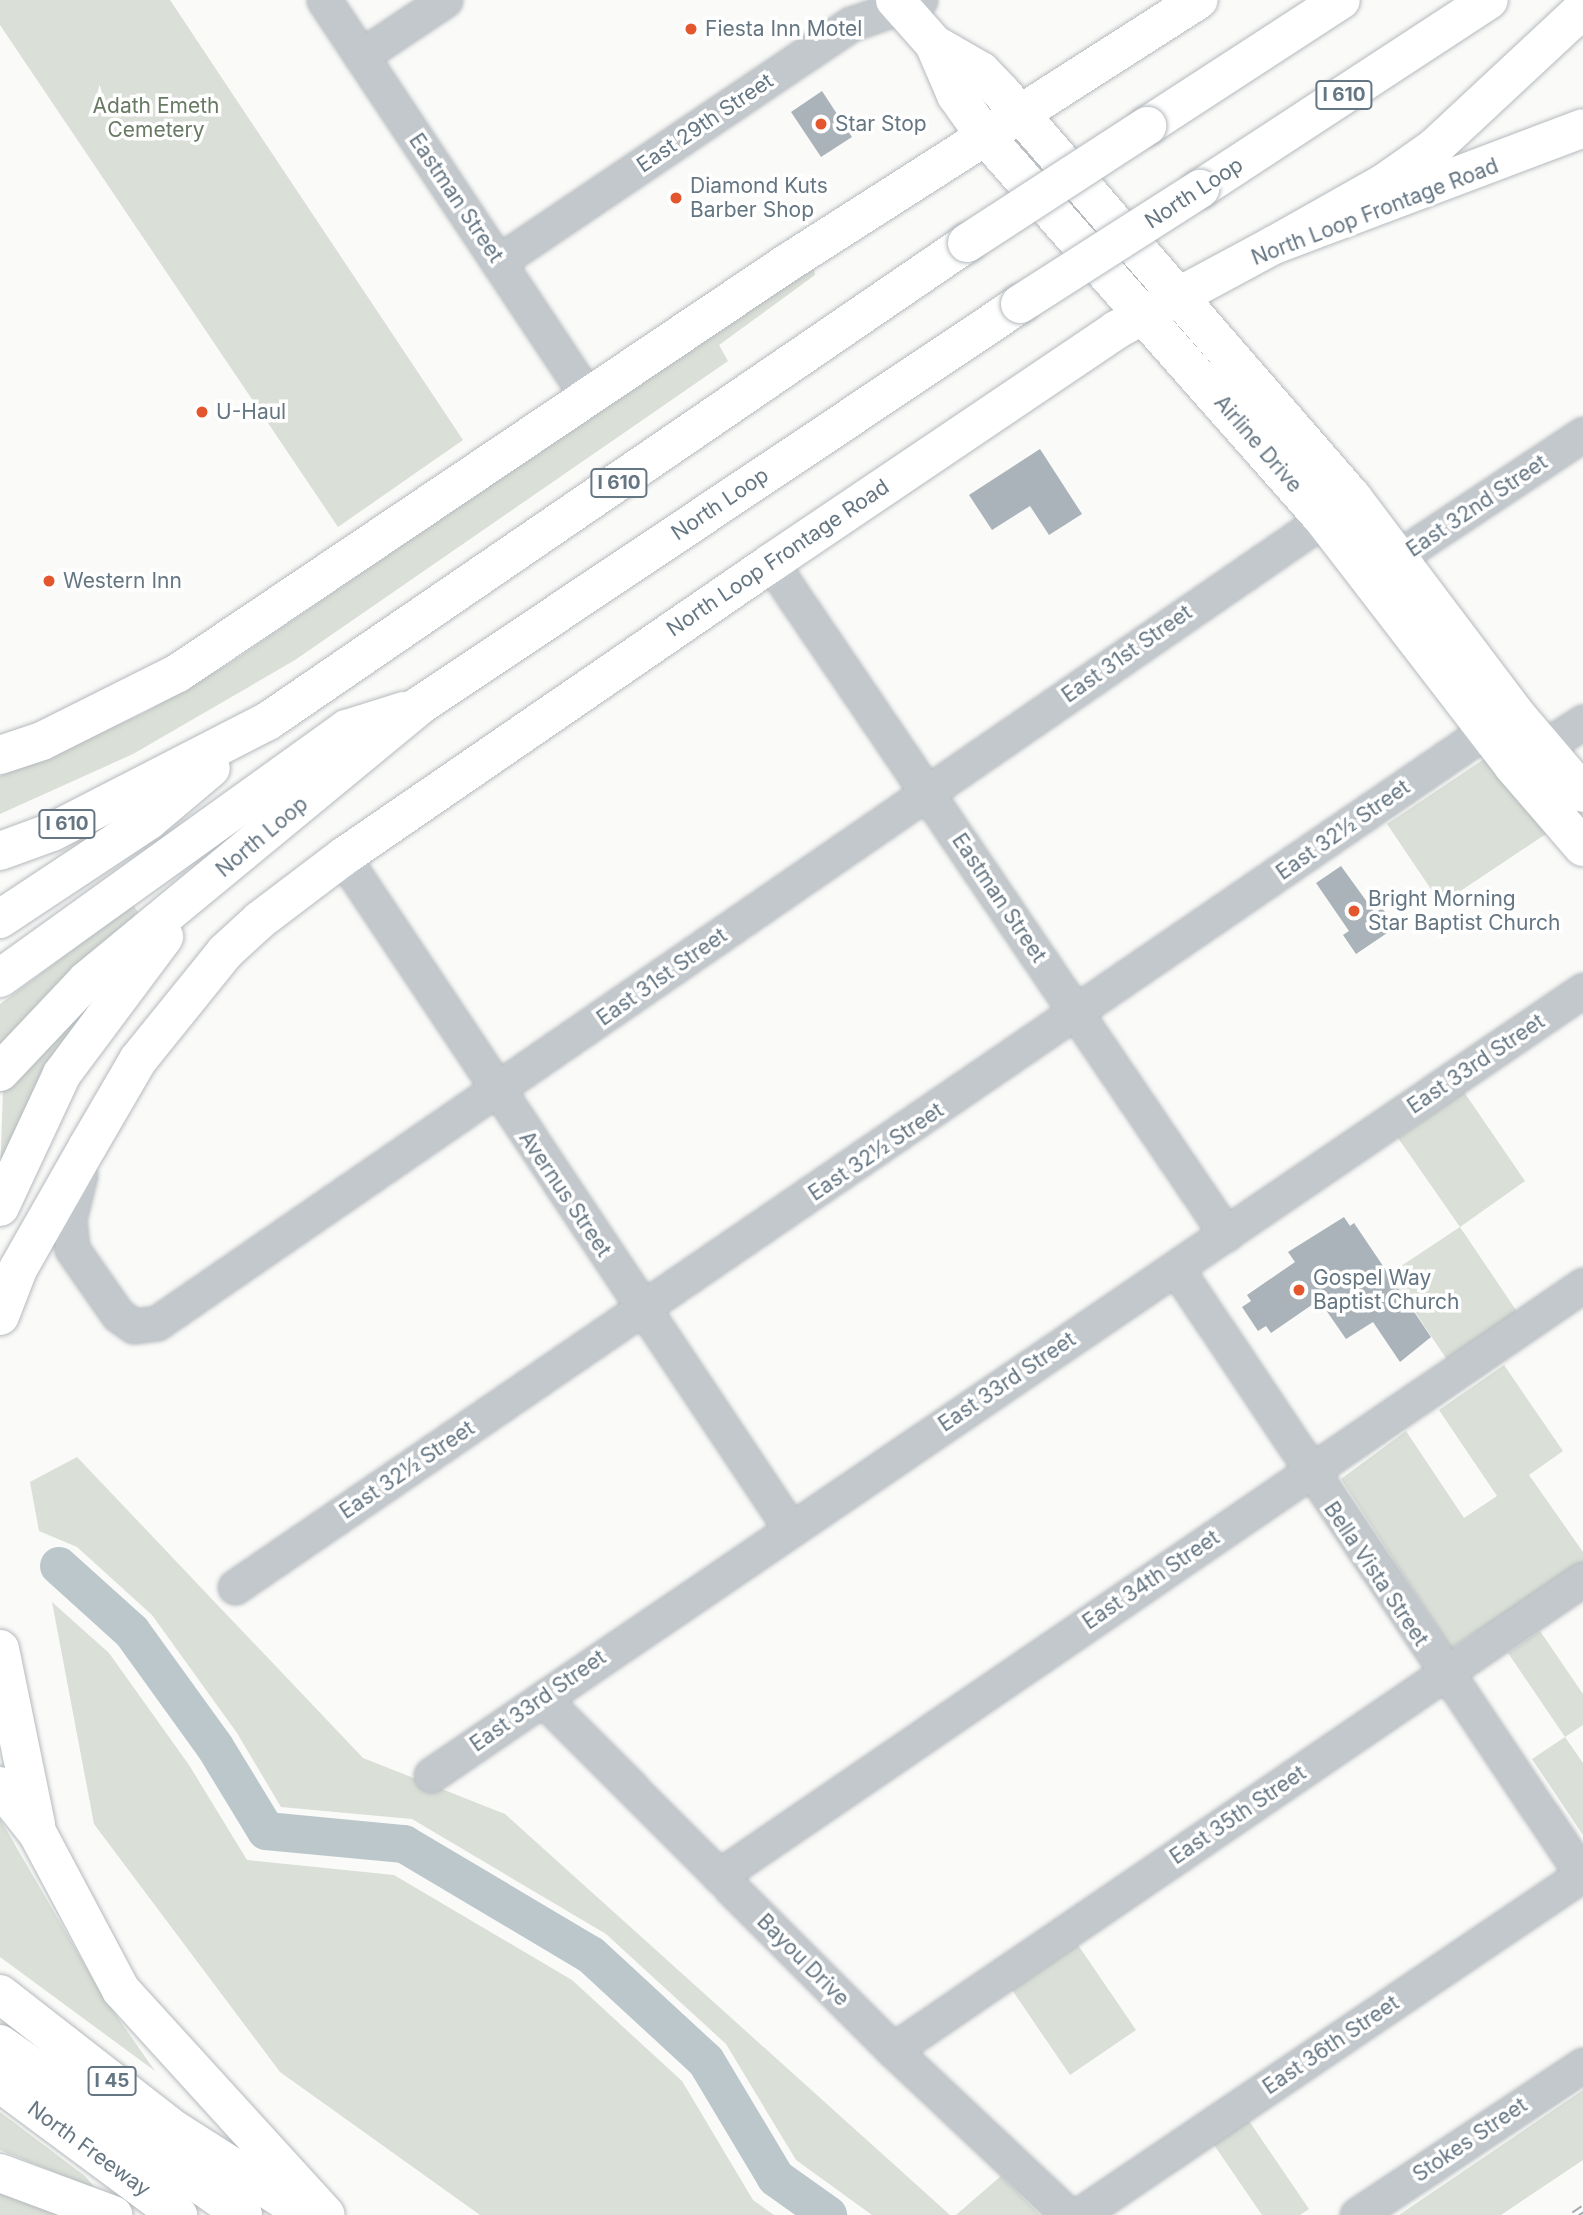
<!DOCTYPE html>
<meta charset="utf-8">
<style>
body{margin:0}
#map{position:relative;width:1583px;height:2215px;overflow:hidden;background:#fafaf8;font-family:Inter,sans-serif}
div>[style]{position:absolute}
.green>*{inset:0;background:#dadfd7}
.river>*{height:38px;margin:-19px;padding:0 19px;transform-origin:19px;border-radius:19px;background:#bbc7cb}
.building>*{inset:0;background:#aab3b9}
.roads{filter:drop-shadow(0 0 2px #b5babe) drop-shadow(0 0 2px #b5babe)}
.minor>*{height:33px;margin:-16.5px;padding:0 16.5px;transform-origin:16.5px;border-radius:16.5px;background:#c3c8cc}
.major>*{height:38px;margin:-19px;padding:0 19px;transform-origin:19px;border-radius:19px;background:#fff}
.highway>*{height:38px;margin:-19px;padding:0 19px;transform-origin:19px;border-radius:19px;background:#fff}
.rail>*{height:8px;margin-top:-4px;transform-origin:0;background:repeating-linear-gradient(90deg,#fff 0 16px,#a2aab0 0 32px);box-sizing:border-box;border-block:2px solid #a2aab0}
.bridges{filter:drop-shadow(0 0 2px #b4b9bd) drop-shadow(0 0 2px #b4b9bd)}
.highway-bridge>*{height:38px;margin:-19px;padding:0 19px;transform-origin:19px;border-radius:19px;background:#fff}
.dots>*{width:19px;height:19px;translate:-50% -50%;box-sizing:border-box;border:4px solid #fff;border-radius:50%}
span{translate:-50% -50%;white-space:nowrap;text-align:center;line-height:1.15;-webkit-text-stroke:7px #fff;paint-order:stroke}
.shield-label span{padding:2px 5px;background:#fff;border:2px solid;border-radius:5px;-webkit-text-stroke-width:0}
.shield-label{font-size:19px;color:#657683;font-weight:700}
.poi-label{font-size:21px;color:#657683}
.left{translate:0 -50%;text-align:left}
.park-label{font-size:21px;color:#687a64}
.street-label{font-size:21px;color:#657683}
</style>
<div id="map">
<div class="green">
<i style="clip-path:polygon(0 0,170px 0,463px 440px,338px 527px,0 25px)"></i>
<i style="clip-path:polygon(813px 265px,815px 275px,719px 345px,728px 361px,295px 660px,133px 754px,0 814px,0 776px,142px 714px,230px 663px)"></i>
<i style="clip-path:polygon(1487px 757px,1549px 832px,1441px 904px,1387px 824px)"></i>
<i style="clip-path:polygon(133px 905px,138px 912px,0 1052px,0 1004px)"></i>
<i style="clip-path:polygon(98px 990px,0 1178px,3px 1090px)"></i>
<i style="clip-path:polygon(1464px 1092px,1525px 1181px,1460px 1227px,1520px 1316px,1450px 1364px,1389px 1274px,1460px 1227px,1398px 1138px)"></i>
<i style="clip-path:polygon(1504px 1365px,1563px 1451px,1529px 1475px,1583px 1552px,1583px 1564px,1451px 1648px,1341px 1479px,1406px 1431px,1464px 1518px,1497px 1496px,1439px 1410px)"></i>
<i style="clip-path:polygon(77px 1457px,363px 1758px,505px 1814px,950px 2215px,872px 2215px,796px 2160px,726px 2044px,606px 1934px,412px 1819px,281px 1807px,237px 1733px,152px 1615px,77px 1547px,39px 1531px,30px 1482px)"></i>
<i style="clip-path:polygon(52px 1602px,109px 1653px,189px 1765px,247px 1860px,394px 1875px,572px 1980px,682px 2081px,753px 2200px,774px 2215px,480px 2215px,280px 2072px,94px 1824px)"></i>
<i style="clip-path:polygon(1540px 1631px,1583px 1694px,1583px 1725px,1565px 1737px,1583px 1763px,1583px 1835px,1532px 1759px,1565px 1737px,1508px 1653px)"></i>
<i style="clip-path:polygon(0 1819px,104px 1998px,155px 2071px,0 1957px)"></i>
<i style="clip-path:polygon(1078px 1945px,1136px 2030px,1070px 2075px,1012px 1990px)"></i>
<i style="clip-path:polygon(1583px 2090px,1583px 2160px,1501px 2215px,1399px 2215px)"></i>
<i style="clip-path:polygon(0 2112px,85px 2176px,96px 2189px,0 2150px)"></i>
<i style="clip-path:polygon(1247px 2118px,1309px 2209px,1300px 2215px,1262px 2215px,1212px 2142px)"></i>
<i style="clip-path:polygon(1001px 2176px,1040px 2215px,956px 2215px)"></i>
<i style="clip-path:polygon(0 2189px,63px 2215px,0 2215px)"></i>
</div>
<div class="river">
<i style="left:59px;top:1566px;width:98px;rotate:42.1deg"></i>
<i style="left:132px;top:1632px;width:142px;rotate:54.2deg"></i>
<i style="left:215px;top:1747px;width:98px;rotate:58.7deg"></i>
<i style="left:266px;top:1831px;width:139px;rotate:5.4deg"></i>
<i style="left:404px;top:1844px;width:217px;rotate:30.7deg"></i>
<i style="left:591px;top:1955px;width:156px;rotate:42.7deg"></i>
<i style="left:706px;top:2061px;width:136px;rotate:59.1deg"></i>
<i style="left:776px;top:2178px;width:64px;rotate:35.4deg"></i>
</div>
<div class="building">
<i style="clip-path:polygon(822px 91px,852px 137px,821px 157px,791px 112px)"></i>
<i style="clip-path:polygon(1040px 449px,1082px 514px,1049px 535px,1030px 506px,992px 530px,969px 495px)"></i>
<i style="clip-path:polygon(1341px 866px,1375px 913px,1382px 908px,1396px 927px,1356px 954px,1343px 935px,1349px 931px,1316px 883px)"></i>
<i style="clip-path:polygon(1344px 1217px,1350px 1226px,1354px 1223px,1431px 1337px,1400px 1362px,1373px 1322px,1346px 1339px,1319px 1300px,1271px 1333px,1266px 1326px,1258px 1331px,1242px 1307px,1251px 1301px,1247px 1295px,1295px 1262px,1288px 1252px)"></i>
</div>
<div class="roads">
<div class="minor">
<i style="left:324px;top:0;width:477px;rotate:56.4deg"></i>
<i style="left:361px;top:56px;width:101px;rotate:-33.7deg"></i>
<i style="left:498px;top:262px;width:426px;rotate:-34deg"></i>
<i style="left:851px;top:24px;width:73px;rotate:-19.2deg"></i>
<i style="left:771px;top:563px;width:811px;rotate:55.86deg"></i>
<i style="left:1377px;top:571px;width:247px;rotate:-33.6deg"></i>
<i style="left:1521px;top:762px;width:74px;rotate:-32.8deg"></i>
<i style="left:343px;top:857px;width:806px;rotate:56.33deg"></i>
<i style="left:80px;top:1175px;width:45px;rotate:104deg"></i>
<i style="left:69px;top:1219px;width:30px;rotate:84deg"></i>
<i style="left:72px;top:1249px;width:80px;rotate:55.1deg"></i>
<i style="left:118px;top:1315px;width:19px;rotate:35deg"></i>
<i style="left:134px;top:1326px;width:23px;rotate:-7deg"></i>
<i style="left:157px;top:1323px;width:1440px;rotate:-34.56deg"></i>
<i style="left:1176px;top:1268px;width:732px;rotate:56.2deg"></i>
<i style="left:235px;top:1587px;width:1540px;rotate:-34.39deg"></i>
<i style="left:543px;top:1699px;width:496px;rotate:45.1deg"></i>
<i style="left:893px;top:2050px;width:241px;rotate:43.3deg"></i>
<i style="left:431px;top:1775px;width:1394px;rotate:-34.27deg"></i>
<i style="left:719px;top:1876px;width:1047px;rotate:-34.37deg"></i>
<i style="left:893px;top:2050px;width:835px;rotate:-34.32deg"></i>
<i style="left:1079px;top:2215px;width:609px;rotate:-34.08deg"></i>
<i style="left:1357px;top:2215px;width:271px;rotate:-33.6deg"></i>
</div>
<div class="major">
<i style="left:895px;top:0;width:59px;rotate:48.4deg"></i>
<i style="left:934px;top:44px;width:54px;rotate:29.9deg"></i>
<i style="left:981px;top:71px;width:30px;rotate:46deg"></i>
<i style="left:1002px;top:93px;width:536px;rotate:49.09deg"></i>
<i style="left:1353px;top:498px;width:268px;rotate:53deg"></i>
<i style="left:1514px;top:712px;width:106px;rotate:49.6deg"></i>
<i style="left:934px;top:44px;width:56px;rotate:66.7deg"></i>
<i style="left:956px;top:95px;width:50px;rotate:54.7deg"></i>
<i style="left:985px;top:136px;width:511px;rotate:48.57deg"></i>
<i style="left:1323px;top:519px;width:312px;rotate:52.4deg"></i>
<i style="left:1513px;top:766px;width:107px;rotate:49.2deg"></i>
<i style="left:0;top:755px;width:44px;rotate:-18.4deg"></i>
<i style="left:42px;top:741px;width:152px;rotate:-26.6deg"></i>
<i style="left:178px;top:673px;width:731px;rotate:-33.95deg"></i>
<i style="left:784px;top:265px;width:492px;rotate:-32.6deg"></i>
<i style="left:88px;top:1146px;width:99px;rotate:-59.8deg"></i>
<i style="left:138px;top:1060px;width:139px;rotate:-51.1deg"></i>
<i style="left:225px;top:952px;width:47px;rotate:-42.4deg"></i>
<i style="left:260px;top:920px;width:104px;rotate:-37.2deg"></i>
<i style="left:343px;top:857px;width:519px;rotate:-34.49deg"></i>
<i style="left:771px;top:563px;width:416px;rotate:-34deg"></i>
<i style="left:1116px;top:330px;width:179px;rotate:-28.3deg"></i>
<i style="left:1274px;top:245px;width:330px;rotate:-20.7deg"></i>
</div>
<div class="highway">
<i style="left:1147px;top:126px;width:231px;rotate:-33deg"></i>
<i style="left:1200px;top:189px;width:345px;rotate:-33.2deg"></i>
<i style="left:1274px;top:245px;width:126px;rotate:-29.4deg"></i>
<i style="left:1384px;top:183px;width:62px;rotate:-35.2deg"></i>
<i style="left:1435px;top:147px;width:202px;rotate:-43deg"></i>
<i style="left:0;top:851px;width:55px;rotate:-20.1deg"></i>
<i style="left:52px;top:832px;width:243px;rotate:-27.2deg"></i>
<i style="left:268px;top:721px;width:847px;rotate:-34.37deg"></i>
<i style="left:0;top:919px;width:178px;rotate:-33.5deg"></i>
<i style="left:148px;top:821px;width:82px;rotate:-40.1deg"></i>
<i style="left:0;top:978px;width:427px;rotate:-35.7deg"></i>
<i style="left:347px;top:729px;width:60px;rotate:-17.5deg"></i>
<i style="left:0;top:1072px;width:127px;rotate:-46.6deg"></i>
<i style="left:87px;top:980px;width:430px;rotate:-39.5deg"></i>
<i style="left:419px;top:706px;width:723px;rotate:-33.78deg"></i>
<i style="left:0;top:1207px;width:147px;rotate:-65deg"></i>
<i style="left:62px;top:1074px;width:171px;rotate:-53.3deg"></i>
<i style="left:0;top:1316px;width:50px;rotate:-69deg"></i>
<i style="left:18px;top:1269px;width:142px;rotate:-60.4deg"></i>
<i style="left:0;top:1649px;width:180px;rotate:78.4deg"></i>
<i style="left:0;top:1786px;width:61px;rotate:51.6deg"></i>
<i style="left:38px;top:1834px;width:177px;rotate:62deg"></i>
<i style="left:121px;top:1990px;width:304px;rotate:47.7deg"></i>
<i style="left:0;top:1994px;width:222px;rotate:37.9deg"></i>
<i style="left:175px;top:2130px;width:158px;rotate:32.6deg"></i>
<i style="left:0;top:2044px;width:297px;rotate:35.1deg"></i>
<i style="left:0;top:2083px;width:222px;rotate:36.6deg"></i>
<i style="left:0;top:2173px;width:121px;rotate:20.4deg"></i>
</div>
</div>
<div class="rail">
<i style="left:1574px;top:2215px;width:11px;rotate:-34deg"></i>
</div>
<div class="bridges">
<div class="highway-bridge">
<i style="left:967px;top:243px;width:215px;rotate:-33deg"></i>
<i style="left:1020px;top:304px;width:214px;rotate:-32.6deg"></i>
</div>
</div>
<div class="dots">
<i style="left:691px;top:29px;background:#e4572e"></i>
<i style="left:821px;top:124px;background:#e4572e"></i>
<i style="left:676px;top:198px;background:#e4572e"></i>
<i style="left:202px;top:412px;background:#e4572e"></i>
<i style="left:49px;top:581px;background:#e4572e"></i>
<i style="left:1354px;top:911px;background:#e4572e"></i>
<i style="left:1299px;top:1290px;background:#e4572e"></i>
</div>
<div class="shield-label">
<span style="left:1344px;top:95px">I 610</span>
<span style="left:619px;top:483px">I 610</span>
<span style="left:67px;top:824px">I 610</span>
<span style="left:112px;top:2081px">I 45</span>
</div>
<div class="poi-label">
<span class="left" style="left:705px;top:29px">Fiesta Inn Motel</span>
<span class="left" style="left:835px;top:124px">Star Stop</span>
<span class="left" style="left:690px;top:198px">Diamond Kuts<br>Barber Shop</span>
<span class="left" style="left:216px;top:412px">U-Haul</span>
<span class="left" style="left:63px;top:581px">Western Inn</span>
<span class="left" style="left:1368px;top:911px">Bright Morning<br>Star Baptist Church</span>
<span class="left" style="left:1313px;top:1290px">Gospel Way<br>Baptist Church</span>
</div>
<div class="park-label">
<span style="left:156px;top:118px">Adath Emeth<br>Cemetery</span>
</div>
<div class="street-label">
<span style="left:705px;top:123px;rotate:-34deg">East 29th Street</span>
<span style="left:1194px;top:193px;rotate:-33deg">North Loop</span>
<span style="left:456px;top:198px;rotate:56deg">Eastman Street</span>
<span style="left:1375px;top:212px;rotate:-21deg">North Loop Frontage Road</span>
<span style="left:1258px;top:444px;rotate:49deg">Airline Drive</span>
<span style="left:720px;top:504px;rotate:-34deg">North Loop</span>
<span style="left:1477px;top:506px;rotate:-34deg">East 32nd Street</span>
<span style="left:778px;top:558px;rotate:-34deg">North Loop Frontage Road</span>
<span style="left:1127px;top:654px;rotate:-35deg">East 31st Street</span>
<span style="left:1343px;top:830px;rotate:-35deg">East 32½ Street</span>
<span style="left:262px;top:837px;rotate:-40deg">North Loop</span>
<span style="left:999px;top:898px;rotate:56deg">Eastman Street</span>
<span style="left:662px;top:977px;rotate:-35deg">East 31st Street</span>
<span style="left:1476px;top:1064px;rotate:-34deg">East 33rd Street</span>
<span style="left:876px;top:1152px;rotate:-34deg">East 32½ Street</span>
<span style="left:565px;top:1194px;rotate:56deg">Avernus Street</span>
<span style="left:1007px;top:1382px;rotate:-34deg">East 33rd Street</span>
<span style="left:407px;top:1470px;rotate:-34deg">East 32½ Street</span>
<span style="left:1376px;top:1574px;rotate:56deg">Bella Vista Street</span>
<span style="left:1151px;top:1580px;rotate:-34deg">East 34th Street</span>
<span style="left:538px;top:1701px;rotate:-35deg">East 33rd Street</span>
<span style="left:1238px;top:1815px;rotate:-34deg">East 35th Street</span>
<span style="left:803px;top:1960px;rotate:45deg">Bayou Drive</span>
<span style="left:1331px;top:2045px;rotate:-34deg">East 36th Street</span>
<span style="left:1470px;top:2140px;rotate:-34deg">Stokes Street</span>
<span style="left:89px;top:2149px;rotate:36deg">North Freeway</span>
</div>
</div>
